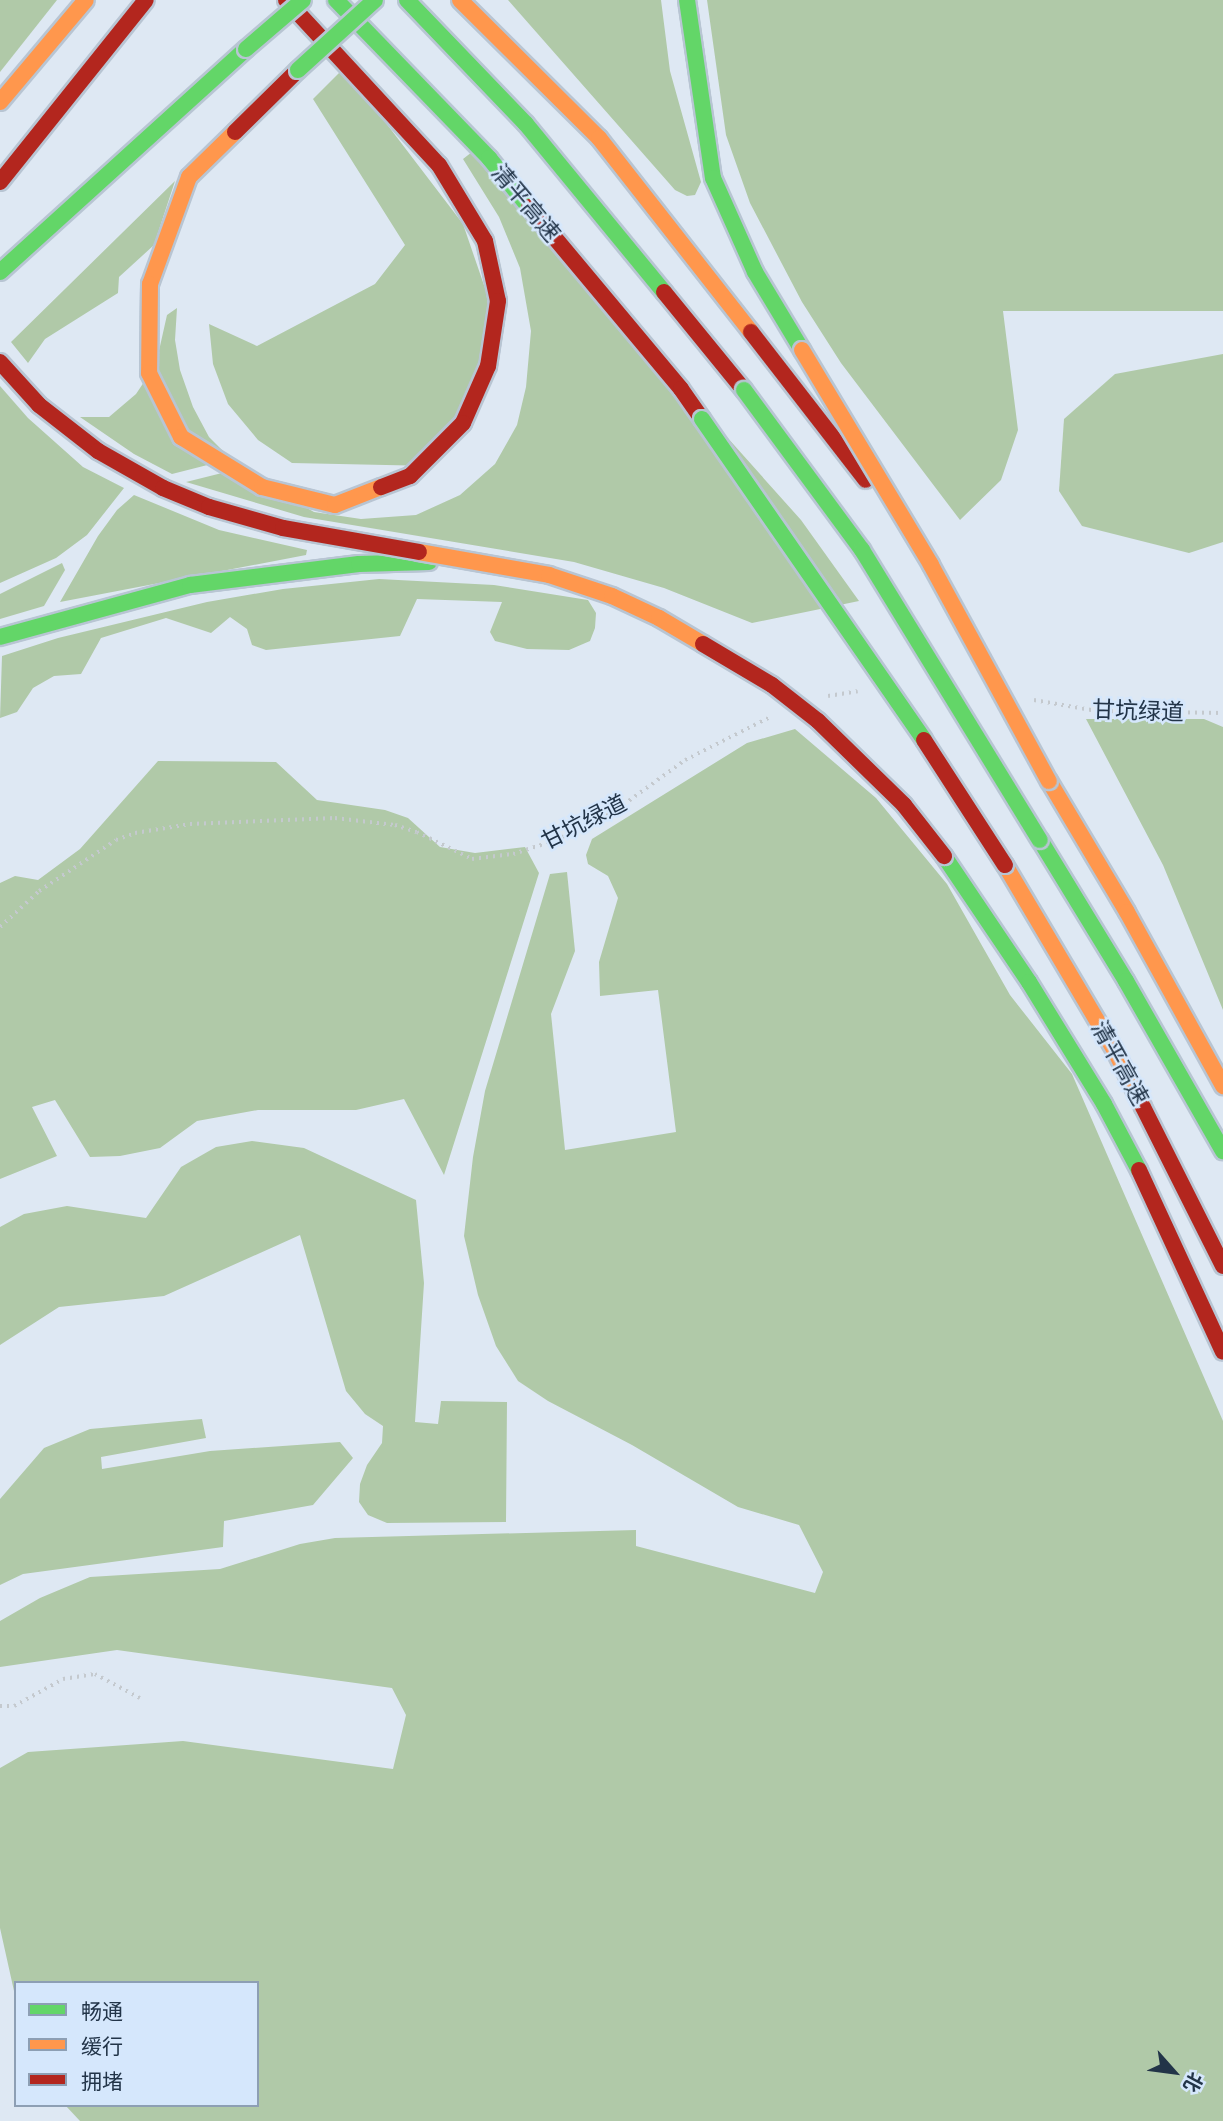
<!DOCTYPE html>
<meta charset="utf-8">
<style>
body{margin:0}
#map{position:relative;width:1223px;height:2121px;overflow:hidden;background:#dee8f3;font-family:Cabin,"Noto Sans SC",sans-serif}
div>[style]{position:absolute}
.forest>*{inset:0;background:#b0c9a8}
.path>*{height:3.5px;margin-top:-1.75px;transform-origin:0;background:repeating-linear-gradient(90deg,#c4c9ce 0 2px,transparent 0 7px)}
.roads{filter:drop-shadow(2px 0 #b8c5d3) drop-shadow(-2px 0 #b8c5d3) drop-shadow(0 2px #b8c5d3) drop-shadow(0 -2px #b8c5d3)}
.fast>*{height:16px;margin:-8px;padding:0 8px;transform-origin:8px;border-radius:8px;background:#63d668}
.slow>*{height:16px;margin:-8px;padding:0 8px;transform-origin:8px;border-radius:8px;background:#ff974d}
.jam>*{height:16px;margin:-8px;padding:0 8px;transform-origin:8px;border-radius:8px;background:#b3261e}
.bridges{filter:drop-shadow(2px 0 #b8c5d3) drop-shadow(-2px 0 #b8c5d3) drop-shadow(0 2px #b8c5d3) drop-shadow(0 -2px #b8c5d3)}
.fast-bridge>*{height:16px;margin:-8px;padding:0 8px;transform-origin:8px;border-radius:8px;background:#63d668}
.slow-bridge>*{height:16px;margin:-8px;padding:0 8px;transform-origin:8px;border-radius:8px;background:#ff974d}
.jam-bridge>*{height:16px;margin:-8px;padding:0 8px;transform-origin:8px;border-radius:8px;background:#b3261e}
span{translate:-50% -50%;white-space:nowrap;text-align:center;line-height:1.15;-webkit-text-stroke:5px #d5e7fc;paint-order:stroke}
.street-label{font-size:23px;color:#223448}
.legend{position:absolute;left:14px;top:1981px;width:245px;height:126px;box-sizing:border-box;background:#d5e7fc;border:2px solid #8d9fb4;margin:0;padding:9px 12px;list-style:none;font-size:21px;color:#223448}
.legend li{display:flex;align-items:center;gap:14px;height:35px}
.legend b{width:35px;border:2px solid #8d9fb4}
.north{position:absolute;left:1139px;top:2037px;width:70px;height:70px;-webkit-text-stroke:5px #d5e7fc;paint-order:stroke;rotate:118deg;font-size:19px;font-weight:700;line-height:28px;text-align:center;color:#223448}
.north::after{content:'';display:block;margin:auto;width:24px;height:32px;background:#223448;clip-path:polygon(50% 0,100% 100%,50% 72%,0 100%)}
</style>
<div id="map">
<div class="forest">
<i style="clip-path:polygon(0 0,57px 0,0 72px)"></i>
<i style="clip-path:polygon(508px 0,661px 0,670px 71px,701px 182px,695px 195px,687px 196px,675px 190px)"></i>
<i style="clip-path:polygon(707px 0,1223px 0,1223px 311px,1003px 311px,1018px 430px,1001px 480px,960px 520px,841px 363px,802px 302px,750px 203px,726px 135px)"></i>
<i style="clip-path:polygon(344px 68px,463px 224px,486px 291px,495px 357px,433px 466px,292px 463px,258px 440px,228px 404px,213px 364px,209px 324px,257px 346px,375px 284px,405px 245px,313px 99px)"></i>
<i style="clip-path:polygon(472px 152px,801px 520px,859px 601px,752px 623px,664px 588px,574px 562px,304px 517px,186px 482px,238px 469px,314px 512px,361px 519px,416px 515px,460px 495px,495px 464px,517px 425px,526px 387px,531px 331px,520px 268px,499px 217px,463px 159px)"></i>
<i style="clip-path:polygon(175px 181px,154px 245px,119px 277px,118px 293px,45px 339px,28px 363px,11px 342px)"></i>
<i style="clip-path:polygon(177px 308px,175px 340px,180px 370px,193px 407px,209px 437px,231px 459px,172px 474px,134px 454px,80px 417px,109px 417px,136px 394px,156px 364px,167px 315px)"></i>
<i style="clip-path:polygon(1223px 354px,1223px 542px,1189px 553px,1082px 526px,1059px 491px,1064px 419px,1115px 374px)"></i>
<i style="clip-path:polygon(0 386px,28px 418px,83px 467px,124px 488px,87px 535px,56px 558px,0 583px)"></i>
<i style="clip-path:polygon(134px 495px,219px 530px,307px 550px,306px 555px,60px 602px,98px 536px,117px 510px)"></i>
<i style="clip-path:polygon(62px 563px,65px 570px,44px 606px,0 619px,0 594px)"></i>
<i style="clip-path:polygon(379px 579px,494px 585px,588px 600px,596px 613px,595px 628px,590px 641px,569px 650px,527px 649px,495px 641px,490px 632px,502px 602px,417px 599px,400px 636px,266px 650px,252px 645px,247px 629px,230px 617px,211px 633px,166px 618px,101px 638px,81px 674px,54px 676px,33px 688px,17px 712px,0 718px,2px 656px,58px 638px,207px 602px,283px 589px)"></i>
<i style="clip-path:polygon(1086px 719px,1204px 719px,1223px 727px,1223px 1010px,1163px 865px)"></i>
<i style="clip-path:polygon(795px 729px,876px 798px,947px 884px,1010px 995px,1072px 1074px,1223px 1421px,1223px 2121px,80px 2121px,65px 2105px,257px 2105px,257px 1983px,16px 1983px,16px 2000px,0 1928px,0 1768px,28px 1752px,183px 1741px,393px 1769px,406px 1715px,392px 1688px,117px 1650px,0 1667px,0 1621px,40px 1598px,90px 1577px,220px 1569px,300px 1544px,335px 1538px,636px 1530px,636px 1546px,815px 1593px,823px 1572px,799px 1525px,738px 1507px,632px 1445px,548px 1401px,518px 1381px,496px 1346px,478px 1295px,464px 1236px,473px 1157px,485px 1091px,550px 874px,567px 872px,575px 951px,551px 1014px,565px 1150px,676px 1132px,658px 990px,600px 996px,599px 962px,618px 898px,608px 876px,588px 864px,586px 855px,592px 839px,747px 743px)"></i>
<i style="clip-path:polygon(158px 761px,276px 762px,317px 800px,385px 810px,408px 818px,440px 847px,475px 853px,525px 847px,539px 873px,444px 1175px,404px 1099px,356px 1110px,258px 1110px,197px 1121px,160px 1148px,120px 1156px,90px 1157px,55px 1100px,32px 1107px,57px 1156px,0 1179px,0 883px,15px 876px,38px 880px,80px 849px)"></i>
<i style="clip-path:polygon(252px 1141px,304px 1148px,416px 1200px,424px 1283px,415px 1422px,438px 1424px,441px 1401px,507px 1402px,506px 1522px,387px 1523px,368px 1515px,359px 1502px,360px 1484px,367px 1465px,382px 1443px,383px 1426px,365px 1414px,346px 1391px,300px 1235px,164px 1296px,59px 1307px,0 1345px,0 1227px,24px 1214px,67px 1206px,146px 1218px,181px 1167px,216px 1147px)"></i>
<i style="clip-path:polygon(202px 1419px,206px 1438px,101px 1457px,102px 1469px,210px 1451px,340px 1442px,353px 1458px,313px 1505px,224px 1521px,223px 1547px,23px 1574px,0 1585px,0 1499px,44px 1448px,90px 1429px)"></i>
</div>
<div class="path">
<i style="left:828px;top:696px;width:30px;rotate:-9deg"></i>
<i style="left:1034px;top:700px;width:64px;rotate:9.9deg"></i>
<i style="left:1097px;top:711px;width:126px;rotate:0.9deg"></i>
<i style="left:0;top:927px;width:53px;rotate:-42.7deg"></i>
<i style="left:39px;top:891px;width:92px;rotate:-33.5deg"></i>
<i style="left:116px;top:840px;width:20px;rotate:-20deg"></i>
<i style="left:135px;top:833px;width:56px;rotate:-9.3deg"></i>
<i style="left:190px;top:824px;width:145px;rotate:-2.4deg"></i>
<i style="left:335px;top:818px;width:60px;rotate:6.7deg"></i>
<i style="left:395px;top:825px;width:23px;rotate:18deg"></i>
<i style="left:417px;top:832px;width:61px;rotate:26.1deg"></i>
<i style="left:472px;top:859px;width:41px;rotate:-7deg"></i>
<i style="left:513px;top:854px;width:45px;rotate:-18deg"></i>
<i style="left:556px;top:840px;width:62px;rotate:-25.7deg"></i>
<i style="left:612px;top:813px;width:90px;rotate:-36deg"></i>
<i style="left:685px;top:760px;width:97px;rotate:-26.8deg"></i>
<i style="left:0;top:1706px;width:14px"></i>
<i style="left:14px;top:1706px;width:56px;rotate:-28.9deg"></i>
<i style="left:63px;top:1679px;width:32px;rotate:-9deg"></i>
<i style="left:95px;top:1674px;width:51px;rotate:28.1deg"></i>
</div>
<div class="roads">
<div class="fast">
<i style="left:336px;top:0;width:220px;rotate:45.9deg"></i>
<i style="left:489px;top:158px;width:63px;rotate:50.8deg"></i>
<i style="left:407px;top:0;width:172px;rotate:46.2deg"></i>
<i style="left:526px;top:124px;width:217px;rotate:50.6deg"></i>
<i style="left:687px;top:0;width:180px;rotate:81.7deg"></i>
<i style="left:713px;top:178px;width:103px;rotate:65.9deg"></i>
<i style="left:755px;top:272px;width:91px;rotate:58.9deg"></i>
<i style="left:0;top:272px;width:332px;rotate:-42.2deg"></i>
<i style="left:0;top:637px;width:197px;rotate:-15.3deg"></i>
<i style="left:190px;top:585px;width:170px;rotate:-7.1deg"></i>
<i style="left:359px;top:564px;width:70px;rotate:-1.6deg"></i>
<i style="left:1040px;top:840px;width:165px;rotate:58.6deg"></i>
<i style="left:1126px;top:981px;width:196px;rotate:60.3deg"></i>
<i style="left:944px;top:856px;width:152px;rotate:56deg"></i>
<i style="left:1029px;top:982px;width:143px;rotate:58.4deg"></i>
<i style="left:1104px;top:1104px;width:75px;rotate:62.1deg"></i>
</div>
<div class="slow">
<i style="left:460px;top:0;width:196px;rotate:44.8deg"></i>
<i style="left:599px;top:138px;width:246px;rotate:51.9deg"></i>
<i style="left:0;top:102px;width:133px;rotate:-49.9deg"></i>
<i style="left:235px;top:132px;width:64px;rotate:135.6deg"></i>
<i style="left:189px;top:177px;width:114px;rotate:110deg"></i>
<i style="left:150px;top:284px;width:89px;rotate:90.6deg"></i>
<i style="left:149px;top:373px;width:72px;rotate:63.4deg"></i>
<i style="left:181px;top:437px;width:95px;rotate:31.7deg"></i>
<i style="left:262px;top:487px;width:75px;rotate:13.9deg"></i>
<i style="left:335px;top:505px;width:49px;rotate:-21.4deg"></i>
<i style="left:1049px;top:781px;width:152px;rotate:59.2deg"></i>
<i style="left:1127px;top:912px;width:199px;rotate:61.1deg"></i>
<i style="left:1005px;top:865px;width:216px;rotate:59.4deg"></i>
<i style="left:1115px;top:1051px;width:63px;rotate:63.4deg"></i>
</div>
<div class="jam">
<i style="left:286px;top:0;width:225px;rotate:47.2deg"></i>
<i style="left:439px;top:165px;width:89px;rotate:58.8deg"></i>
<i style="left:485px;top:241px;width:61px;rotate:77.8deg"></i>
<i style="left:498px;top:301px;width:66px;rotate:98.7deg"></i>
<i style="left:488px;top:366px;width:62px;rotate:113.7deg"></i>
<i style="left:463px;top:423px;width:75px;rotate:135deg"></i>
<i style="left:410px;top:476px;width:31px;rotate:159deg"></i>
<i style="left:235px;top:132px;width:88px;rotate:-44.5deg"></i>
<i style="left:0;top:182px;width:233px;rotate:-51.3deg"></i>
<i style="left:529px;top:207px;width:237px;rotate:50.1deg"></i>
<i style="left:681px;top:389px;width:37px;rotate:55deg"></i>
<i style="left:664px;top:292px;width:127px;rotate:50.8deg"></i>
<i style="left:751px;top:332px;width:187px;rotate:52.2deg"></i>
<i style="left:1143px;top:1107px;width:178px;rotate:63.3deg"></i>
<i style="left:1139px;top:1170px;width:200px;rotate:65.2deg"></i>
</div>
</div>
<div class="bridges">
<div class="fast-bridge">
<i style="left:246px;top:49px;width:75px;rotate:-40.7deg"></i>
<i style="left:298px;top:70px;width:104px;rotate:-42.3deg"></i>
<i style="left:744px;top:390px;width:199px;rotate:53.6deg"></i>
<i style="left:862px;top:550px;width:340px;rotate:58.5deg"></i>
<i style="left:702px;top:419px;width:390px;rotate:55.3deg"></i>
</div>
<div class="slow-bridge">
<i style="left:802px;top:350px;width:251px;rotate:59deg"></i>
<i style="left:931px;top:565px;width:246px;rotate:61.4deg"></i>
<i style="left:419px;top:552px;width:132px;rotate:10deg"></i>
<i style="left:549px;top:575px;width:66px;rotate:18.4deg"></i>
<i style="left:612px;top:596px;width:52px;rotate:25.1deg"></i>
<i style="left:659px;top:618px;width:51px;rotate:30.6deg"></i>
</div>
<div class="jam-bridge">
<i style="left:0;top:362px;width:58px;rotate:47.8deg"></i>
<i style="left:39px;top:405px;width:75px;rotate:37.9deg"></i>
<i style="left:98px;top:451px;width:75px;rotate:29.6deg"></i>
<i style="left:163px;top:488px;width:50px;rotate:22.4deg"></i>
<i style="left:209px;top:507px;width:77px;rotate:15.8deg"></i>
<i style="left:283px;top:528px;width:138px;rotate:10deg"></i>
<i style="left:703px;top:644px;width:80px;rotate:30.7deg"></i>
<i style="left:772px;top:685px;width:58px;rotate:38deg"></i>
<i style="left:818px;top:721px;width:120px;rotate:44.3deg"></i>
<i style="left:904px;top:805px;width:65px;rotate:51.9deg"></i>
<i style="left:924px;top:740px;width:149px;rotate:57.1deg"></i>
</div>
</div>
<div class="street-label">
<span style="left:526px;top:203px;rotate:50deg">清平高速</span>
<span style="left:1138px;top:711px;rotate:2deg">甘坑绿道</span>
<span style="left:584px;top:822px;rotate:-27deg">甘坑绿道</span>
<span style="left:1120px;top:1063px;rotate:61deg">清平高速</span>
</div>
<ul class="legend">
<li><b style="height:9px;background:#63d668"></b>畅通</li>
<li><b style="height:9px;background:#ff974d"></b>缓行</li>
<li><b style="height:9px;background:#b3261e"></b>拥堵</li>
</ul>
<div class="north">北</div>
</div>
